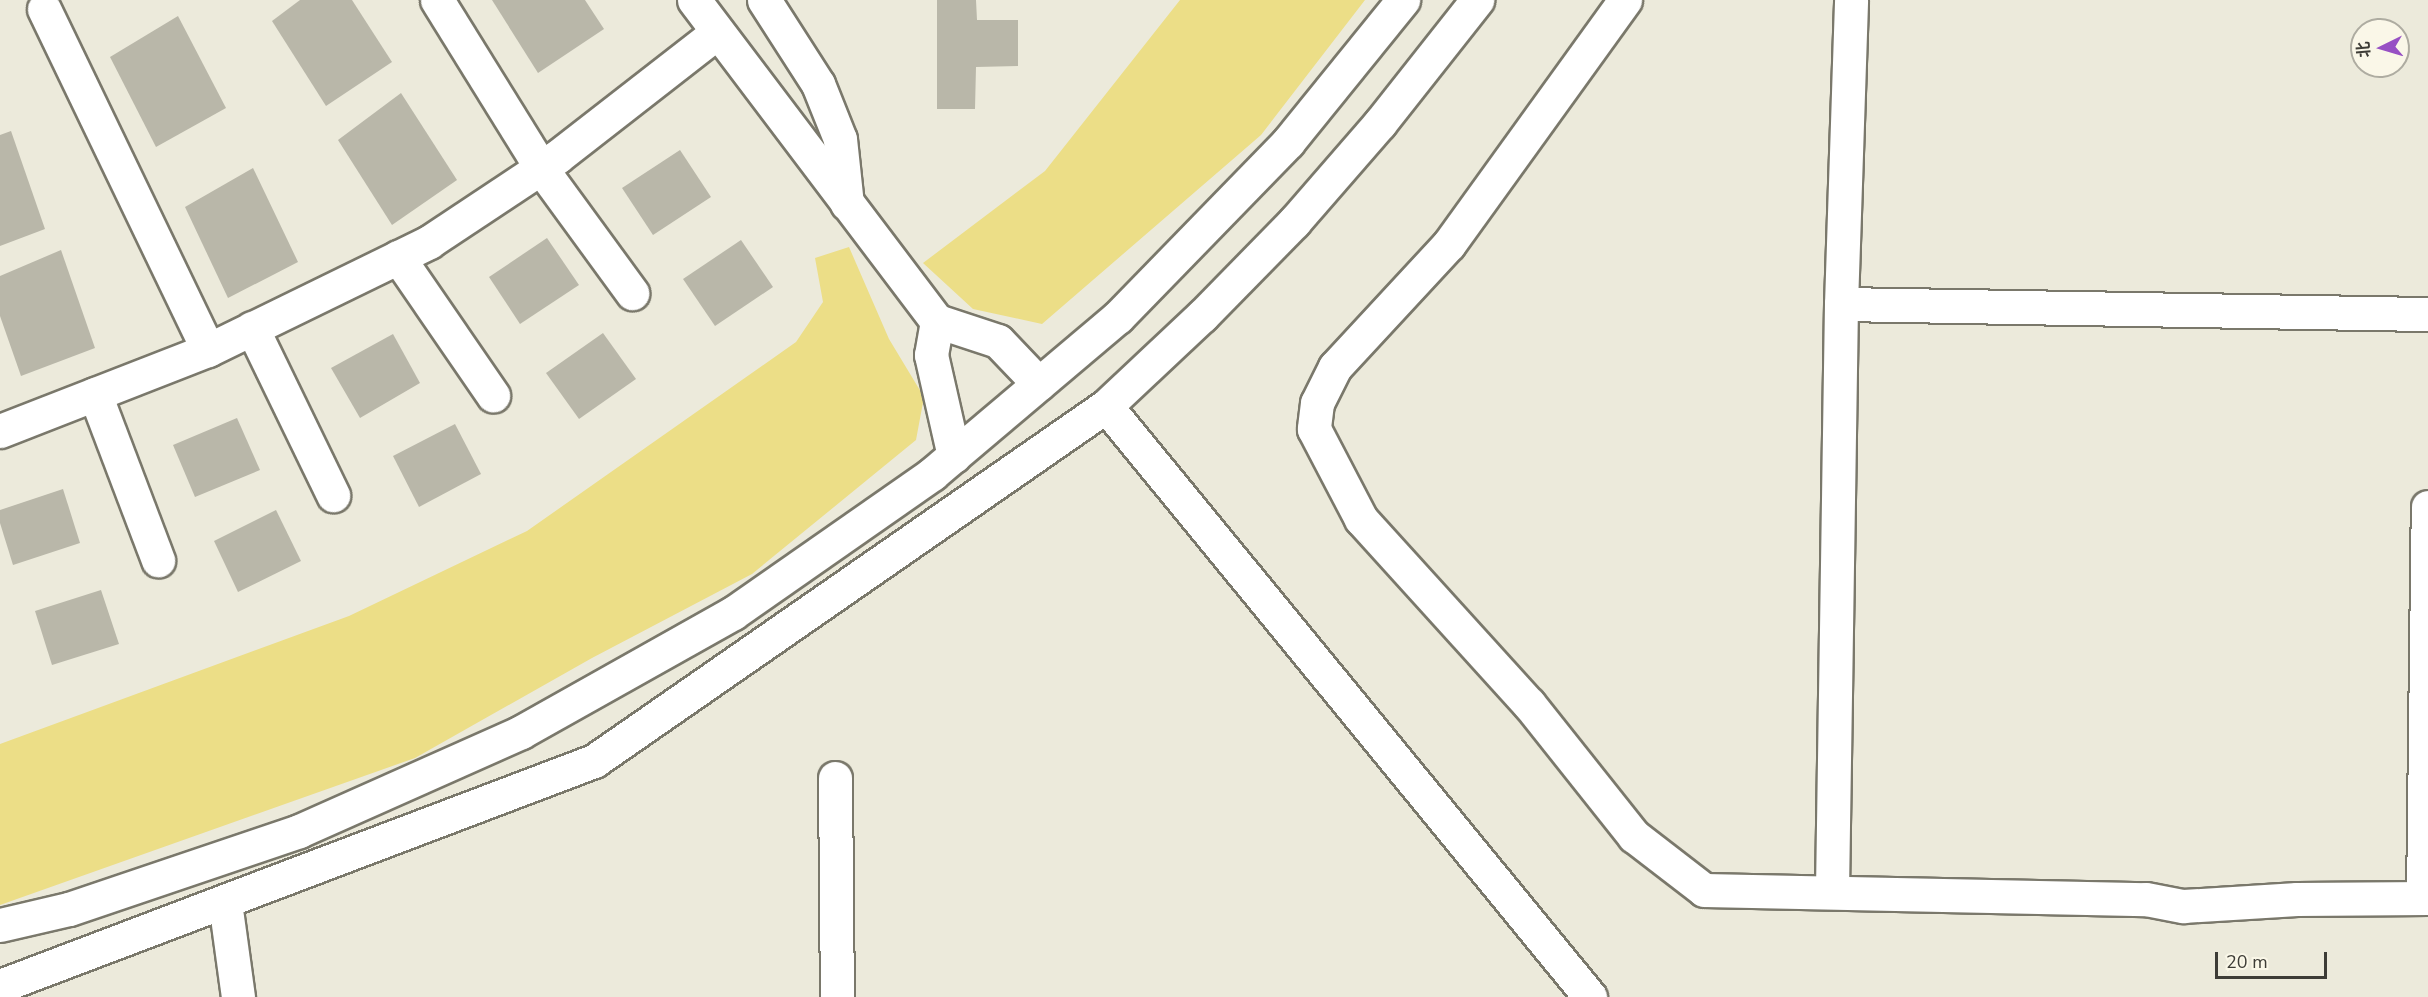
<!DOCTYPE html>
<meta charset="utf-8">
<style>
body{margin:0}
#map{position:relative;width:2428px;height:997px;overflow:hidden;background:#eceadb;font-family:"Nunito Sans","Noto Sans SC",sans-serif}
div>[style]{position:absolute}
.green>*{inset:0;background:#ecde87}
.building>*{inset:0;background:#b9b7a9}
.roads{filter:drop-shadow(2px 0 #7a786b) drop-shadow(-2px 0 #7a786b) drop-shadow(0 2px #7a786b) drop-shadow(0 -2px #7a786b)}
.minor>*{height:33px;margin:-16.5px;padding:0 16.5px;transform-origin:16.5px;border-radius:16.5px;background:#fff}
span{translate:-50% -50%;white-space:nowrap;text-align:center;line-height:1.15;-webkit-text-stroke:4.5px #faf7e8;paint-order:stroke}
.north{position:absolute;left:2350px;top:18px;width:60px;height:60px;box-sizing:border-box;background:#faf7e8;border:2px solid #aeaca1;border-radius:50%;rotate:265deg;font-size:16px;font-weight:700;line-height:24px;text-align:center;color:#3d3c36}
.north::after{content:'';display:block;margin:auto;width:21px;height:27px;background:#9750c4;clip-path:polygon(50% 0,100% 100%,50% 72%,0 100%)}
.scale{position:absolute;left:2215px;top:952px;width:112px;height:27px;box-sizing:border-box;border:3px solid #3d3c36;border-top:0;padding-left:8px;font-size:18px;line-height:21px;white-space:nowrap;color:#3d3c36;-webkit-text-stroke:4px #faf7e8;paint-order:stroke}
</style>
<div id="map">
<div class="green">
<i style="clip-path:polygon(1180px 0,1365px 0,1261px 135px,1042px 324px,973px 309px,923px 263px,1045px 171px)"></i>
<i style="clip-path:polygon(849px 247px,889px 339px,924px 397px,916px 440px,752px 574px,592px 658px,415px 758px,0 905px,0 744px,349px 616px,527px 531px,796px 342px,823px 302px,815px 258px)"></i>
</div>
<div class="building">
<i style="clip-path:polygon(300px 0,352px 0,392px 62px,326px 106px,272px 21px)"></i>
<i style="clip-path:polygon(492px 0,585px 0,604px 29px,538px 73px)"></i>
<i style="clip-path:polygon(937px 0,976px 0,977px 20px,1018px 20px,1018px 66px,976px 67px,975px 109px,937px 109px)"></i>
<i style="clip-path:polygon(178px 16px,226px 108px,156px 147px,110px 57px)"></i>
<i style="clip-path:polygon(401px 93px,457px 180px,392px 225px,338px 140px)"></i>
<i style="clip-path:polygon(11px 131px,45px 229px,0 246px,0 135px)"></i>
<i style="clip-path:polygon(680px 150px,711px 197px,653px 235px,622px 188px)"></i>
<i style="clip-path:polygon(253px 168px,298px 262px,228px 298px,185px 207px)"></i>
<i style="clip-path:polygon(547px 238px,579px 285px,520px 324px,489px 277px)"></i>
<i style="clip-path:polygon(741px 240px,773px 287px,715px 326px,683px 279px)"></i>
<i style="clip-path:polygon(61px 250px,95px 348px,21px 376px,0 316px,0 276px)"></i>
<i style="clip-path:polygon(603px 333px,636px 379px,579px 419px,546px 373px)"></i>
<i style="clip-path:polygon(393px 334px,420px 383px,360px 418px,331px 368px)"></i>
<i style="clip-path:polygon(237px 418px,260px 470px,195px 497px,173px 445px)"></i>
<i style="clip-path:polygon(455px 424px,481px 474px,419px 507px,393px 456px)"></i>
<i style="clip-path:polygon(63px 489px,80px 543px,13px 565px,0 523px,0 510px)"></i>
<i style="clip-path:polygon(276px 510px,301px 561px,238px 592px,214px 541px)"></i>
<i style="clip-path:polygon(101px 590px,119px 644px,52px 665px,35px 611px)"></i>
</div>
<div class="roads">
<div class="minor">
<i style="left:437px;top:0;width:198px;rotate:58.2deg"></i>
<i style="left:541px;top:168px;width:155px;rotate:53.9deg"></i>
<i style="left:694px;top:0;width:403px;rotate:52.9deg"></i>
<i style="left:764px;top:0;width:100px;rotate:57.3deg"></i>
<i style="left:818px;top:84px;width:59px;rotate:68.2deg"></i>
<i style="left:840px;top:139px;width:65px;rotate:83.9deg"></i>
<i style="left:1625px;top:0;width:301px;rotate:125.8deg"></i>
<i style="left:1449px;top:244px;width:168px;rotate:132.8deg"></i>
<i style="left:1335px;top:367px;width:40px;rotate:116.6deg"></i>
<i style="left:1317px;top:403px;width:26px;rotate:97deg"></i>
<i style="left:1314px;top:429px;width:102px;rotate:62.4deg"></i>
<i style="left:1361px;top:519px;width:250px;rotate:47.8deg"></i>
<i style="left:1529px;top:704px;width:169px;rotate:51.5deg"></i>
<i style="left:1634px;top:836px;width:88px;rotate:37.6deg"></i>
<i style="left:1704px;top:890px;width:442px;rotate:1.2deg"></i>
<i style="left:2146px;top:899px;width:38px;rotate:11deg"></i>
<i style="left:2183px;top:906px;width:114px;rotate:-3.5deg"></i>
<i style="left:2297px;top:899px;width:131px;rotate:-0.4deg"></i>
<i style="left:44px;top:9px;width:378px;rotate:64.3deg"></i>
<i style="left:398px;top:257px;width:168px;rotate:55.5deg"></i>
<i style="left:1841px;top:304px;width:587px;rotate:0.98deg"></i>
<i style="left:252px;top:328px;width:186px;rotate:64.1deg"></i>
<i style="left:95px;top:394px;width:178px;rotate:69.2deg"></i>
<i style="left:1106px;top:406px;width:764px;rotate:50.68deg"></i>
<i style="left:0;top:431px;width:223px;rotate:-21.3deg"></i>
<i style="left:208px;top:350px;width:246px;rotate:-26deg"></i>
<i style="left:429px;top:242px;width:154px;rotate:-33.6deg"></i>
<i style="left:557px;top:157px;width:202px;rotate:-37.9deg"></i>
<i style="left:954px;top:456px;width:104px;rotate:-102.8deg"></i>
<i style="left:931px;top:355px;width:35px;rotate:-80deg"></i>
<i style="left:937px;top:321px;width:64px;rotate:18.2deg"></i>
<i style="left:998px;top:341px;width:59px;rotate:46.4deg"></i>
<i style="left:835px;top:778px;width:219px;rotate:89.5deg"></i>
<i style="left:1832px;top:890px;width:586px;rotate:-89.12deg"></i>
<i style="left:1841px;top:304px;width:304px;rotate:-88.1deg"></i>
<i style="left:2423px;top:898px;width:391px;rotate:-89.3deg"></i>
<i style="left:225px;top:902px;width:96px;rotate:82.2deg"></i>
<i style="left:0;top:925px;width:71px;rotate:-13.1deg"></i>
<i style="left:69px;top:909px;width:243px;rotate:-18.7deg"></i>
<i style="left:299px;top:831px;width:243px;rotate:-24deg"></i>
<i style="left:521px;top:732px;width:243px;rotate:-29.3deg"></i>
<i style="left:733px;top:613px;width:243px;rotate:-34.9deg"></i>
<i style="left:932px;top:474px;width:243px;rotate:-40.2deg"></i>
<i style="left:1118px;top:317px;width:244px;rotate:-45.8deg"></i>
<i style="left:1288px;top:142px;width:183px;rotate:-51deg"></i>
<i style="left:0;top:986px;width:635px;rotate:-20.75deg"></i>
<i style="left:594px;top:761px;width:623px;rotate:-34.74deg"></i>
<i style="left:1106px;top:406px;width:132px;rotate:-43.2deg"></i>
<i style="left:1202px;top:316px;width:132px;rotate:-45.6deg"></i>
<i style="left:1294px;top:222px;width:131px;rotate:-49deg"></i>
<i style="left:1380px;top:123px;width:157px;rotate:-51.7deg"></i>
</div>
</div>
<div class="north">北</div>
<div class="scale">20 m</div>
</div>
